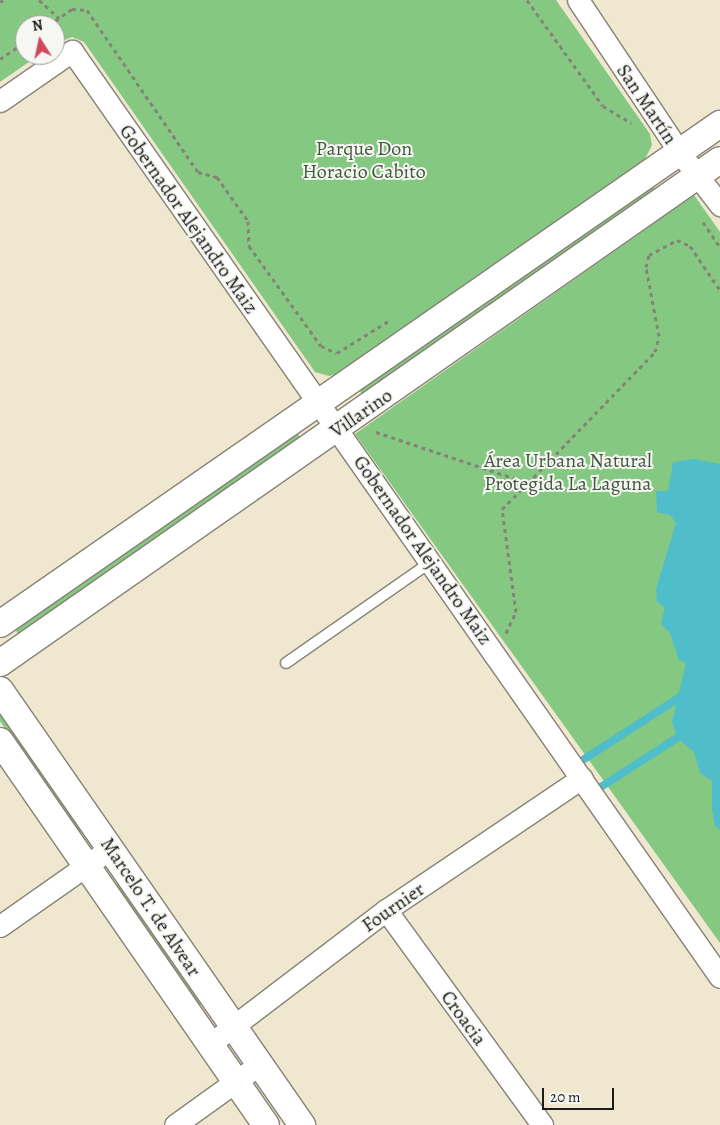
<!DOCTYPE html>
<meta charset="utf-8">
<style>
body{margin:0}
#map{position:relative;width:720px;height:1125px;overflow:hidden;background:#efe7cf;font-family:Alegreya,serif}
div>[style]{position:absolute}
.green>*{inset:0;background:#84c882}
.water>*{inset:0;background:#50bdca}
.stream>*{height:8px;margin:-4px;padding:0 4px;transform-origin:4px;border-radius:4px;background:#50bdca}
.path>*{height:3px;margin-top:-1.5px;transform-origin:0;background:repeating-linear-gradient(90deg,#868276 0 4px,transparent 0 8px)}
.roads{filter:drop-shadow(1px 0 #868276) drop-shadow(-1px 0 #868276) drop-shadow(0 1px #868276) drop-shadow(0 -1px #868276)}
.service>*{height:10px;margin:-5px;padding:0 5px;transform-origin:5px;border-radius:5px;background:#fff}
.minor>*{height:21px;margin:-10.5px;padding:0 10.5px;transform-origin:10.5px;border-radius:10.5px;background:#fff}
.tertiary>*{height:26px;margin:-13px;padding:0 13px;transform-origin:13px;border-radius:13px;background:#fff}
span{translate:-50% -50%;white-space:nowrap;text-align:center;line-height:1.15;-webkit-text-stroke:4px #f6f6f2;paint-order:stroke}
.street-label{font-size:20px;color:#1c1c1c}
.park-label{font-size:20px;color:#405840}
.north{position:absolute;left:15px;top:15px;width:50px;height:50px;box-sizing:border-box;background:#f6f6f2;border:1px solid #9f9f9c;border-radius:50%;rotate:350deg;font-size:14px;font-weight:700;line-height:20px;text-align:center;color:#1c1c1c}
.north::after{content:'';display:block;margin:auto;width:18px;height:22px;background:#d1495b;clip-path:polygon(50% 0,100% 100%,50% 72%,0 100%)}
.scale{position:absolute;left:542px;top:1088px;width:72px;height:22px;box-sizing:border-box;border:2px solid #1c1c1c;border-top:0;padding-left:6px;font-size:15px;line-height:18px;white-space:nowrap;color:#1c1c1c;-webkit-text-stroke:4px #f6f6f2;paint-order:stroke}
</style>
<div id="map">
<div class="green">
<i style="clip-path:polygon(0 0,556px 0,650px 134px,652px 145px,645px 159px,343px 372px,329px 376px,315px 372px,84px 42px,72px 37px,55px 44px,55px 25px,25px 25px,25px 55px,39px 55px,0 82px)"></i>
<i style="clip-path:polygon(652px 184px,657px 192px,363px 396px,358px 388px)"></i>
<i style="clip-path:polygon(694px 195px,720px 232px,720px 943px,355px 434px)"></i>
<i style="clip-path:polygon(297px 433px,303px 441px,20px 637px,15px 629px)"></i>
<i style="clip-path:polygon(0 711px,83px 830px,78px 834px,0 721px)"></i>
<i style="clip-path:polygon(120px 883px,204px 1003px,198px 1006px,115px 886px)"></i>
</div>
<div class="water">
<i style="clip-path:polygon(695px 459px,720px 464px,720px 830px,715px 826px,712px 810px,712px 781px,700px 773px,694px 752px,677px 738px,672px 722px,686px 663px,679px 660px,670px 633px,661px 624px,665px 607px,657px 602px,656px 589px,676px 523px,670px 515px,657px 512px,656px 491px,668px 491px,673px 462px)"></i>
</div>
<div class="stream">
<i style="left:575px;top:765px;width:125px;rotate:-32.9deg"></i>
<i style="left:593px;top:792px;width:100px;rotate:-32.7deg"></i>
</div>
<div class="path">
<i style="left:39px;top:0;width:27px;rotate:42deg"></i>
<i style="left:527px;top:0;width:130px;rotate:54.4deg"></i>
<i style="left:603px;top:106px;width:33px;rotate:31deg"></i>
<i style="left:0;top:2px;width:4px;rotate:-27deg"></i>
<i style="left:49px;top:25px;width:28px;rotate:-35deg"></i>
<i style="left:72px;top:9px;width:15px;rotate:4deg"></i>
<i style="left:87px;top:10px;width:196px;rotate:55.6deg"></i>
<i style="left:198px;top:172px;width:20px;rotate:15deg"></i>
<i style="left:217px;top:177px;width:54px;rotate:54.8deg"></i>
<i style="left:248px;top:221px;width:25px;rotate:88deg"></i>
<i style="left:249px;top:246px;width:123px;rotate:54.2deg"></i>
<i style="left:321px;top:346px;width:17px;rotate:24deg"></i>
<i style="left:337px;top:353px;width:62px;rotate:-31.9deg"></i>
<i style="left:0;top:59px;width:30px;rotate:-34deg"></i>
<i style="left:703px;top:222px;width:30px;rotate:56deg"></i>
<i style="left:376px;top:432px;width:160px;rotate:18.5deg"></i>
<i style="left:528px;top:483px;width:182px;rotate:-45.9deg"></i>
<i style="left:655px;top:352px;width:16px;rotate:-76deg"></i>
<i style="left:659px;top:336px;width:70px;rotate:-100.7deg"></i>
<i style="left:646px;top:267px;width:12px;rotate:-76deg"></i>
<i style="left:649px;top:255px;width:32px;rotate:-28deg"></i>
<i style="left:677px;top:240px;width:14px;rotate:25deg"></i>
<i style="left:690px;top:246px;width:53px;rotate:55.7deg"></i>
<i style="left:506px;top:633px;width:23px;rotate:-65deg"></i>
<i style="left:516px;top:612px;width:104px;rotate:-97.7deg"></i>
<i style="left:502px;top:509px;width:37px;rotate:-45deg"></i>
</div>
<div class="roads">
<div class="service">
<i style="left:286px;top:663px;width:177px;rotate:-34.9deg"></i>
</div>
<div class="minor">
<i style="left:578px;top:0;width:184px;rotate:56.3deg"></i>
<i style="left:680px;top:153px;width:66px;rotate:52.4deg"></i>
<i style="left:0;top:101px;width:88px;rotate:-34.8deg"></i>
<i style="left:72px;top:51px;width:1130px;rotate:55.02deg"></i>
<i style="left:386px;top:910px;width:266px;rotate:54deg"></i>
<i style="left:0;top:926px;width:136px;rotate:-35.1deg"></i>
<i style="left:210px;top:1044px;width:221px;rotate:-37.3deg"></i>
<i style="left:386px;top:910px;width:236px;rotate:-34deg"></i>
<i style="left:175px;top:1125px;width:105px;rotate:-35.7deg"></i>
</div>
<div class="tertiary">
<i style="left:0;top:624px;width:877px;rotate:-34.78deg"></i>
<i style="left:0;top:663px;width:878px;rotate:-34.94deg"></i>
<i style="left:0;top:690px;width:530px;rotate:55.23deg"></i>
<i style="left:0;top:741px;width:467px;rotate:55.3deg"></i>
</div>
</div>
<div class="street-label">
<span style="left:647px;top:104px;rotate:56deg">San Martín</span>
<span style="left:189px;top:219px;rotate:55deg">Gobernador Alejandro Maiz</span>
<span style="left:361px;top:413px;rotate:-35deg">Villarino</span>
<span style="left:423px;top:550px;rotate:55deg">Gobernador Alejandro Maiz</span>
<span style="left:151px;top:907px;rotate:56deg">Marcelo T. de Alvear</span>
<span style="left:393px;top:907px;rotate:-35deg">Fournier</span>
<span style="left:464px;top:1018px;rotate:54deg">Croacia</span>
</div>
<div class="park-label">
<span style="left:364px;top:160px">Parque Don<br>Horacio Cabito</span>
<span style="left:568px;top:472px">Área Urbana Natural<br>Protegida La Laguna</span>
</div>
<div class="north">N</div>
<div class="scale">20 m</div>
</div>
